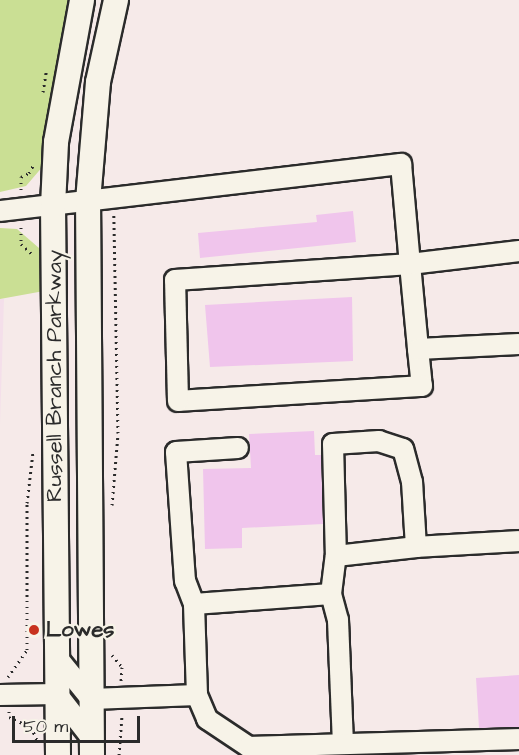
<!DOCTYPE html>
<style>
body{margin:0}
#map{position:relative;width:519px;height:755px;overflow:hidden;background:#f6eae9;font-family:"Architects Daughter",sans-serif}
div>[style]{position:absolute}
.built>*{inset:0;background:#f4dfea}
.green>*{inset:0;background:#cadf94}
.building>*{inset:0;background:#f0c5ec}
.path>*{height:3px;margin-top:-1.5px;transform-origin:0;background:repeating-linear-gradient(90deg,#2b2b2b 0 1.5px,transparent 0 6px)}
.roads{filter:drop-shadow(2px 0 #2b2b2b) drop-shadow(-2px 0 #2b2b2b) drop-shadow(0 2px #2b2b2b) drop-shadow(0 -2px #2b2b2b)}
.minor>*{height:20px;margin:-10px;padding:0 10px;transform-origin:10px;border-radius:10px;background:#f7f3e8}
.major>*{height:24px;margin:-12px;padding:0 12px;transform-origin:12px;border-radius:12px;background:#f7f3e8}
.dots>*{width:16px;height:16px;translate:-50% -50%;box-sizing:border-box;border:3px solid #f7f3e8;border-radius:50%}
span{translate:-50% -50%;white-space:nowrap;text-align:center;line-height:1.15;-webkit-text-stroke:4.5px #f7f3e8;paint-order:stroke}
.street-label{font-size:22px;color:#2b2b2b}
.poi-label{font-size:22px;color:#2b2b2b;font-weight:700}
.left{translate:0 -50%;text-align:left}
.scale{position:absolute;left:12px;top:716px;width:128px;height:27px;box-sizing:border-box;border:3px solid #2b2b2b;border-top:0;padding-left:8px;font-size:18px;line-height:21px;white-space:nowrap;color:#2b2b2b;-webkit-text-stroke:4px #f7f3e8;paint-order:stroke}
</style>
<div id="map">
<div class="built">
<i style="clip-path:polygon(0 299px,4px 299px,0 424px)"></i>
</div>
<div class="green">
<i style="clip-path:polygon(0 0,71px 0,55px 77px,44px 165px,26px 186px,0 192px)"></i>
<i style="clip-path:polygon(0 228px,17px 229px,39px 248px,44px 257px,44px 291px,0 299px)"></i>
</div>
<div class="building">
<i style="clip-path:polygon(353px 211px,356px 242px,200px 258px,198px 233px,317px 222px,316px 215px)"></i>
<i style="clip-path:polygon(352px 297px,353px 361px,210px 367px,205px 305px)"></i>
<i style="clip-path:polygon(314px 431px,315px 455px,321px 455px,323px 524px,242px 528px,242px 548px,205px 549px,203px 469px,251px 468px,249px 434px)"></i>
<i style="clip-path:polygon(519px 675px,519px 727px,479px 728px,476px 678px)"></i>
</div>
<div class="path">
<i style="left:43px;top:92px;width:20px;rotate:-81deg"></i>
<i style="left:21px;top:190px;width:13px;rotate:-90deg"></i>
<i style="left:21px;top:177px;width:9px;rotate:-27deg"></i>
<i style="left:29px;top:173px;width:10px;rotate:-61deg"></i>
<i style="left:21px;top:227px;width:17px;rotate:90deg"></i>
<i style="left:21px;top:244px;width:15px;rotate:42deg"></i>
<i style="left:112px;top:505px;width:72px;rotate:-85.2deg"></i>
<i style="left:118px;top:433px;width:218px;rotate:-91.1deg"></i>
<i style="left:112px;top:655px;width:16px;rotate:50deg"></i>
<i style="left:122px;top:667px;width:14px;rotate:94deg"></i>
<i style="left:8px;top:677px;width:33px;rotate:-55deg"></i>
<i style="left:27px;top:650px;width:147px;rotate:-90deg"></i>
<i style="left:27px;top:503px;width:51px;rotate:-83.3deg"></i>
<i style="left:9px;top:711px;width:6px;rotate:90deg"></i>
<i style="left:9px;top:717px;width:24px;rotate:24deg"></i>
<i style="left:31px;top:727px;width:14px;rotate:65deg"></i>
<i style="left:119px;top:755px;width:40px;rotate:-85.7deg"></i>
</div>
<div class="roads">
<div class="minor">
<i style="left:0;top:211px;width:404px;rotate:-6.7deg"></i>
<i style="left:401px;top:164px;width:100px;rotate:84.9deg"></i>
<i style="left:410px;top:264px;width:85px;rotate:84.6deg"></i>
<i style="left:418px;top:349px;width:31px;rotate:84deg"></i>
<i style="left:421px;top:380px;width:6px;rotate:81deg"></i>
<i style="left:422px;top:386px;width:244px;rotate:176.5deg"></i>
<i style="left:178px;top:401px;width:121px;rotate:-91.4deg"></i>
<i style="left:175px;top:280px;width:236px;rotate:-3.9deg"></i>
<i style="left:410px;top:264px;width:110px;rotate:-6.8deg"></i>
<i style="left:418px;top:349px;width:101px;rotate:-2.8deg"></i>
<i style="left:416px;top:547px;width:103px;rotate:-3.3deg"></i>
<i style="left:331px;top:594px;width:38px;rotate:-83deg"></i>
<i style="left:336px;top:556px;width:81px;rotate:-6.4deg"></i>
<i style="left:416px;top:547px;width:65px;rotate:-93.5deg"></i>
<i style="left:412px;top:482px;width:34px;rotate:-105deg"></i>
<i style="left:403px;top:449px;width:25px;rotate:-162deg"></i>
<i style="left:379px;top:441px;width:46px;rotate:176.3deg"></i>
<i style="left:333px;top:444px;width:112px;rotate:88.5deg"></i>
<i style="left:194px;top:604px;width:137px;rotate:-4.2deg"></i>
<i style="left:331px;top:594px;width:27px;rotate:75deg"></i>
<i style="left:338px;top:620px;width:123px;rotate:87.7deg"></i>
<i style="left:56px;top:656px;width:55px;rotate:50.9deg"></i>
<i style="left:91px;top:699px;width:106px;rotate:-2.2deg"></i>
<i style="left:197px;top:695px;width:26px;rotate:67deg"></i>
<i style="left:207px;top:719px;width:50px;rotate:33.7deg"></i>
<i style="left:249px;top:747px;width:270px;rotate:-1.7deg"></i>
<i style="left:0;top:695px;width:57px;rotate:-1deg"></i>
<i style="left:57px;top:694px;width:57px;rotate:52.1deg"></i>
<i style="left:197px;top:695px;width:91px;rotate:-91.9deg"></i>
<i style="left:194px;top:604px;width:25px;rotate:-111deg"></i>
<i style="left:185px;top:581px;width:129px;rotate:-94deg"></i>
<i style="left:176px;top:452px;width:62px;rotate:-3.7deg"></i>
</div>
<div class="major">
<i style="left:58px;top:755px;width:549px;rotate:-90.52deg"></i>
<i style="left:53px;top:206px;width:64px;rotate:-87.3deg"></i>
<i style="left:56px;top:142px;width:144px;rotate:-79.6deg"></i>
<i style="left:92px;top:755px;width:554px;rotate:-90.41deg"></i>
<i style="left:88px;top:201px;width:119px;rotate:-85.2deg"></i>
<i style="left:98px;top:82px;width:84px;rotate:-77.6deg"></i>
</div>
</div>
<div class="dots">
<i style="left:34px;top:630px;background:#c8321e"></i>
</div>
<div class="street-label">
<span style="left:55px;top:376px;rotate:-90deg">Russell Branch Parkway</span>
</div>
<div class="poi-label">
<span class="left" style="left:46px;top:630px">Lowes</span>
</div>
<div class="scale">50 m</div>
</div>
